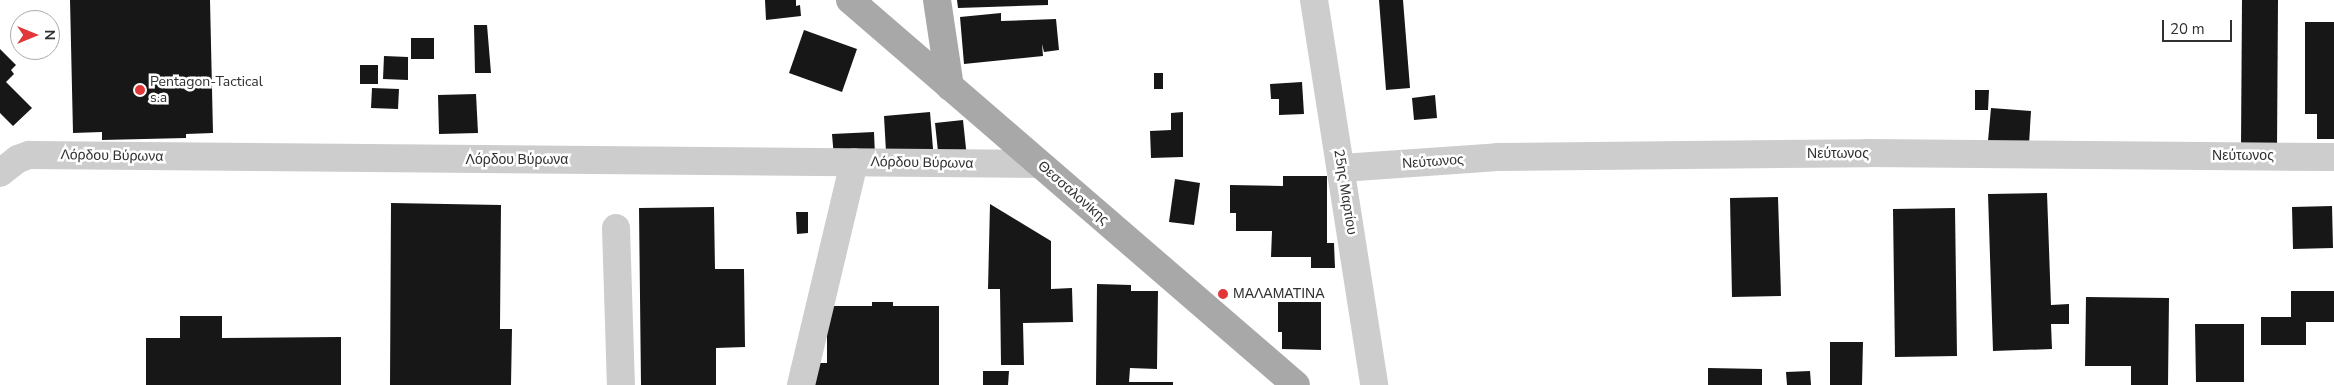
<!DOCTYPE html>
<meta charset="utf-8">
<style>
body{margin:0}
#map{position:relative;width:2334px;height:385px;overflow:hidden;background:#fff;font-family:"Nunito Sans",sans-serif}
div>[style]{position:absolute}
.building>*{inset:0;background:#171717}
.minor>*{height:28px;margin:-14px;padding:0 14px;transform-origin:14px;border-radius:14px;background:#cdcdcd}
.major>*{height:28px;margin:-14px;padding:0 14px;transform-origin:14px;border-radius:14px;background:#a8a8a8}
.dots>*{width:14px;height:14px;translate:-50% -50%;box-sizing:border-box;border:2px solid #fff;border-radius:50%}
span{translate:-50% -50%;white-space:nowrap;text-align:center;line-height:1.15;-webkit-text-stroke:5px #fff;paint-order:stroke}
.poi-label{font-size:14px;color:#303030}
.left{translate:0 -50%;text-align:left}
.street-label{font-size:14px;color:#303030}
.north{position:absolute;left:10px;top:10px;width:50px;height:50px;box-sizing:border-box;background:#fff;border:1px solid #acacac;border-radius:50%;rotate:90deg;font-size:14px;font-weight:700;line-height:20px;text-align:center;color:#303030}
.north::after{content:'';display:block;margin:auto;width:18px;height:22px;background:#e23738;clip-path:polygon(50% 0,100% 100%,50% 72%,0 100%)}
.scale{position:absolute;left:2162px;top:20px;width:70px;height:22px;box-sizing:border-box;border:2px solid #303030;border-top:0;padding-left:6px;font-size:15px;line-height:18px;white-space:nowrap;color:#303030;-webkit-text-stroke:4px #fff;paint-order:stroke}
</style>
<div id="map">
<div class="building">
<i style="clip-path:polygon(70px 0,210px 0,213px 133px,186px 134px,186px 138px,102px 140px,102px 132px,73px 133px)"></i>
<i style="clip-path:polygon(765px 0,796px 0,796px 6px,800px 5px,801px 16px,766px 20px)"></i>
<i style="clip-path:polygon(957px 0,1048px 0,1048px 5px,958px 8px)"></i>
<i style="clip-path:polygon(1379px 0,1403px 0,1410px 88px,1386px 90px)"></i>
<i style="clip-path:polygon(2242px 0,2278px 0,2277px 148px,2241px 147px)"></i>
<i style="clip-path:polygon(1001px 13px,1001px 21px,1056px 19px,1059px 50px,1044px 52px,1042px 44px,1043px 56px,964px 64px,960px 17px)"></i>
<i style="clip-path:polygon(2305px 22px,2334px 22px,2334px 139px,2317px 139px,2317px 114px,2305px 114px)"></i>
<i style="clip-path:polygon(474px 25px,487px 25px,491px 73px,475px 73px)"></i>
<i style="clip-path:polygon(804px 30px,857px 49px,842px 92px,789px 73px)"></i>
<i style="clip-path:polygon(411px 38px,434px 38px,434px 59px,411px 59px)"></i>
<i style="clip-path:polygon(0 49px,16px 65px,11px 70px,14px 74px,6px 82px,32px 108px,13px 126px,0 113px)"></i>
<i style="clip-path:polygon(384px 56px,408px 57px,408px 80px,383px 79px)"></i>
<i style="clip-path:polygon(360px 65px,378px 65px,378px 84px,360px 84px)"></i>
<i style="clip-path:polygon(1154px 73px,1163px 73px,1163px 89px,1154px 89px)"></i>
<i style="clip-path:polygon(1302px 82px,1304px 114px,1279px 115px,1279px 99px,1271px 99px,1270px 84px)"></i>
<i style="clip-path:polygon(372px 88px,399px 89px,398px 109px,371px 108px)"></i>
<i style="clip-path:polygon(1975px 90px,1989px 90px,1988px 110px,1975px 110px)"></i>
<i style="clip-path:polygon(476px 94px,478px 133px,439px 134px,438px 95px)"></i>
<i style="clip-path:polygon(1435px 95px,1437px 118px,1414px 120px,1412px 98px)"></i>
<i style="clip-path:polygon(1991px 108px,2031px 111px,2029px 144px,1988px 141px)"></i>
<i style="clip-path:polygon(930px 112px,934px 161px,886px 152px,884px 116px)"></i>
<i style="clip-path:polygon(1183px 112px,1183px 157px,1151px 158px,1150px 131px,1171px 130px,1171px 113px)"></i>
<i style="clip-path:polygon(963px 120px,967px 158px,939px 161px,935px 123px)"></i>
<i style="clip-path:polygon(874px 132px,875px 156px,834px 158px,832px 134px)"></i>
<i style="clip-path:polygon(1283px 176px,1327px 176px,1327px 243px,1334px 243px,1335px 268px,1311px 268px,1311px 257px,1271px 257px,1272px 231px,1236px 231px,1236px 213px,1230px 213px,1230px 185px,1283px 186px)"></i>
<i style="clip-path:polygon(1175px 179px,1200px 183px,1194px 225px,1169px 222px)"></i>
<i style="clip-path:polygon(2047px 193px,2051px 305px,2069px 304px,2069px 324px,2051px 324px,2052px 349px,1993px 351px,1988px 194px)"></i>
<i style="clip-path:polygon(1778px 197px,1781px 296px,1732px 297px,1730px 198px)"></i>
<i style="clip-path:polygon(391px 203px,501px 205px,500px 329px,512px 329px,511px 385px,390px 385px)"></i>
<i style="clip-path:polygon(990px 204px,1051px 241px,1051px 289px,1072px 288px,1073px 322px,1023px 323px,1024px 365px,1001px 365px,1000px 289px,988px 289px)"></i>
<i style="clip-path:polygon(2332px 206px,2333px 248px,2293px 249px,2292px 207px)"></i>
<i style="clip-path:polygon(714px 207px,715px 269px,744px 269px,745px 347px,716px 348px,716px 385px,641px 385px,639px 208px)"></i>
<i style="clip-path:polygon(1955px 208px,1957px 356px,1895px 357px,1893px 209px)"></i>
<i style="clip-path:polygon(796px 212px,808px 212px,808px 233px,797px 234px)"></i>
<i style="clip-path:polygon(1097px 284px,1131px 285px,1131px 291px,1158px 291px,1157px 369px,1130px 368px,1129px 382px,1173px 382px,1173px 385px,1096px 385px)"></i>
<i style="clip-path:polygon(2291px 291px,2334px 291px,2334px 322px,2306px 322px,2306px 345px,2261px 345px,2261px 317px,2291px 317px)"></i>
<i style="clip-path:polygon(2086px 297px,2169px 298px,2168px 385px,2131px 385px,2131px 366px,2085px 366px)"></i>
<i style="clip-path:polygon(872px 302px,893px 302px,893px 306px,939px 306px,939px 385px,813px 385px,813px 363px,827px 363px,827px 306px,872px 306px)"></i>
<i style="clip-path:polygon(1278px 302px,1321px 302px,1321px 350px,1282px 349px,1282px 332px,1278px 332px)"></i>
<i style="clip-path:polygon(180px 316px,222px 316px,222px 338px,341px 337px,341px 385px,146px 385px,146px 338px,180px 338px)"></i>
<i style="clip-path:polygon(2195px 324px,2244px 324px,2244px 382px,2196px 382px)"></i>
<i style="clip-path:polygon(1830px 342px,1863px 342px,1862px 385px,1830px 385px)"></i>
<i style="clip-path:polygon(1708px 368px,1762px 369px,1762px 385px,1708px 385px)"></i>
<i style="clip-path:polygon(983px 371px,1009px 371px,1008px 385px,983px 385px)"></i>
<i style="clip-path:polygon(1810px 371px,1811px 385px,1787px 385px,1786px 372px)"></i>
</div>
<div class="minor">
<i style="left:1314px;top:0;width:390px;rotate:81.1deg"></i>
<i style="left:1342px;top:168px;width:156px;rotate:-4deg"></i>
<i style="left:1498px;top:157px;width:369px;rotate:-0.6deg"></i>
<i style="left:1867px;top:153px;width:467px;rotate:0.5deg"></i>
<i style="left:0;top:173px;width:23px;rotate:-38deg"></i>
<i style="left:18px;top:159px;width:12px;rotate:-20deg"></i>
<i style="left:29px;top:155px;width:1010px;rotate:0.51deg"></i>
<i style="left:616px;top:228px;width:157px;rotate:88.2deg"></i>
<i style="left:801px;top:385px;width:229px;rotate:-76.6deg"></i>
</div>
<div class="major">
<i style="left:850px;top:0;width:589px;rotate:40.8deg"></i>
<i style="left:937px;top:0;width:88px;rotate:81.5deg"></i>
</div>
<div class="dots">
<i style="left:140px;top:90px;background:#e23738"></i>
<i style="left:1223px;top:294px;background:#e23738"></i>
</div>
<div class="poi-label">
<span class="left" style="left:150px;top:90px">Pentagon-Tactical<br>s.a</span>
<span class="left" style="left:1233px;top:294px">ΜΑΛΑΜΑΤΙΝΑ</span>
</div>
<div class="street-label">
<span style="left:1838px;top:154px">Νεύτωνος</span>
<span style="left:112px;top:156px;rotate:1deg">Λόρδου Βύρωνα</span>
<span style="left:2243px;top:156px">Νεύτωνος</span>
<span style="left:517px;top:160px">Λόρδου Βύρωνα</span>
<span style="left:1433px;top:162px;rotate:-4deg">Νεύτωνος</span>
<span style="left:922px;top:163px;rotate:1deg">Λόρδου Βύρωνα</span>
<span style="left:1345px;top:192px;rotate:81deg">25ης Μαρτίου</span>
<span style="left:1073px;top:193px;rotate:41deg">Θεσσαλονίκης</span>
</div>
<div class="north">N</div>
<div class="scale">20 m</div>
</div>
